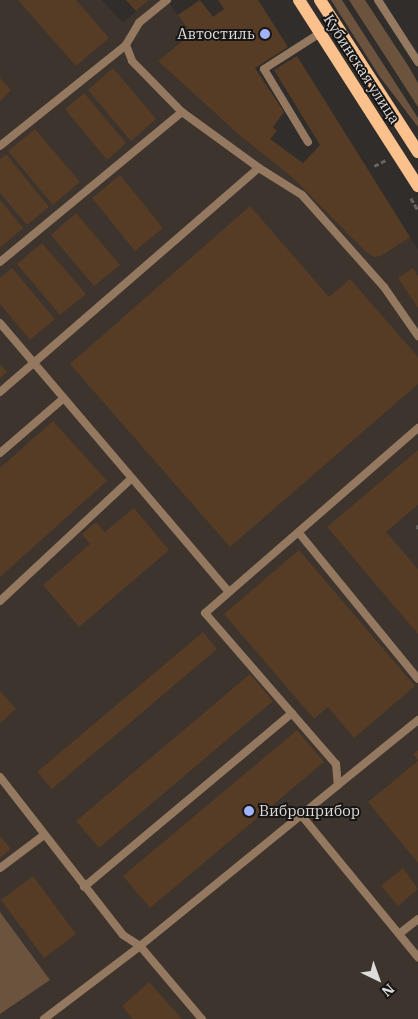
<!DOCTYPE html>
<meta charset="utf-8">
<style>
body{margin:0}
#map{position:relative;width:418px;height:1019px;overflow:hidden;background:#312d2a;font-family:"IBM Plex Serif",serif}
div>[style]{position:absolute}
.built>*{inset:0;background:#3d342d}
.green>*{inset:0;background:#6b533e}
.building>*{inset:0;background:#563c24}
.path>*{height:2.5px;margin-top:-1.25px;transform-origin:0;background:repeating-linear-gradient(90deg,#666360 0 5px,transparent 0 7.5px)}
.service>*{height:8px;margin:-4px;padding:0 4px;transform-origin:4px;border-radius:4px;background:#94785f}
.primary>*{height:12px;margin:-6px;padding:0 6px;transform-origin:6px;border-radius:6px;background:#fbc18d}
.dots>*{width:14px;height:14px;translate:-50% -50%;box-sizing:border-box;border:2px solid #181615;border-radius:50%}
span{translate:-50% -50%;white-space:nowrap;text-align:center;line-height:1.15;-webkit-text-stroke:4px #181615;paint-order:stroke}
.poi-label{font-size:15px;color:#dfdddb}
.right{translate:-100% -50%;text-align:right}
.left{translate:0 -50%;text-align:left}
.street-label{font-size:15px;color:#dfdddb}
.north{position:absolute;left:353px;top:954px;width:50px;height:50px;-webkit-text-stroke:4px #181615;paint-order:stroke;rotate:138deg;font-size:14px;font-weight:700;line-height:20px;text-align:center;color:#dfdddb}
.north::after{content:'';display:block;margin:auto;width:18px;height:22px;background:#dfdddb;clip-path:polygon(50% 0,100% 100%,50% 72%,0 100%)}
</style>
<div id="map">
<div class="built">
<i style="clip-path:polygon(0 0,102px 0,123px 23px,149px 0,167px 0,191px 34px,158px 61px,238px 134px,294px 179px,410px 237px,418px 249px,418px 1019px,0 1019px)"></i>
</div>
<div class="green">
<i style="clip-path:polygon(331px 0,342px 0,418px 118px,418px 127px,380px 77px)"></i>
<i style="clip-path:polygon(349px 0,365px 0,409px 67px,418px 83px,418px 107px)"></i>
<i style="clip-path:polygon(0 912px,50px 980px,0 1014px)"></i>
</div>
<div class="building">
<i style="clip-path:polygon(18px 0,76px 0,109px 38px,76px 66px)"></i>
<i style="clip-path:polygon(126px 0,149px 0,136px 11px)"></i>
<i style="clip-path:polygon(200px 0,213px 17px,224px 9px,218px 0,258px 0,288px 47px,255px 68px,284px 112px,273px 127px,277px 131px,270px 139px,303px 163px,320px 145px,274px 70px,297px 56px,410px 237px,381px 256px,374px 257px,366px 252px,294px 179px,238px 134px,158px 61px,191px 34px,178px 15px)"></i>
<i style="clip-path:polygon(113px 68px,156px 119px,131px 141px,88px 90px)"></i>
<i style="clip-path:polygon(0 78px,11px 90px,0 101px)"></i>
<i style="clip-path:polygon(84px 93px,126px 143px,107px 160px,65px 109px)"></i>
<i style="clip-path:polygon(35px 129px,80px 182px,53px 205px,8px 151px)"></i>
<i style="clip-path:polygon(6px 154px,49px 207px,27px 225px,0 193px,0 159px)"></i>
<i style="clip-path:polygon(120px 175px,163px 228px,135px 251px,92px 198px)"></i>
<i style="clip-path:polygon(0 200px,23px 228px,1px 247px,0 245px)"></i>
<i style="clip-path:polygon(250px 206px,329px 297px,350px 279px,418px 357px,418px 384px,230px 547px,70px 364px)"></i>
<i style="clip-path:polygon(76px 213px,120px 265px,94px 286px,51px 235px)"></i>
<i style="clip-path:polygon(42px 243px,86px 294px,60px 315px,17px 264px)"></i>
<i style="clip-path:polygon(12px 268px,55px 319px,30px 340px,0 304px,0 278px)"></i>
<i style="clip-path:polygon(413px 268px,418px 276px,418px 308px,398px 278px)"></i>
<i style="clip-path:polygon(0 364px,7px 372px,0 378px)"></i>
<i style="clip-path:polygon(53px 421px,107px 481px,0 577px,0 468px)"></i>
<i style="clip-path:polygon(418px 450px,418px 505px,386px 532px,418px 569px,418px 634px,327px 527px)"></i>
<i style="clip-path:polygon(134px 508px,169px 550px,79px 627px,43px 585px,90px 544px,82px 534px,96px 522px,105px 532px)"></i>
<i style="clip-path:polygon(299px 550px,415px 686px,354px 738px,328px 707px,314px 719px,224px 614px)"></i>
<i style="clip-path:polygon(203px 632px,217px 649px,52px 789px,37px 772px)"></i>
<i style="clip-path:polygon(250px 674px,273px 701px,99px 848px,76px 821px)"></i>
<i style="clip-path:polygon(0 691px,16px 709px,0 723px)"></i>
<i style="clip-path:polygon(297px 730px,324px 762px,150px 908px,123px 876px)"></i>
<i style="clip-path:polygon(418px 750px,418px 760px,413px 754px)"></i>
<i style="clip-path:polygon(418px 761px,418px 863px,368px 802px)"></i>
<i style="clip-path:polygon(0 836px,11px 849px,0 858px)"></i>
<i style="clip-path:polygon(403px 868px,418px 889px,398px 906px,381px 886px)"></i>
<i style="clip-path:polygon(33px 876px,76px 934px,44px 958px,1px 900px)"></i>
<i style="clip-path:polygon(149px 982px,182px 1019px,133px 1019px,122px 1006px)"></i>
</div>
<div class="path">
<i style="left:374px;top:166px;width:13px;rotate:-27deg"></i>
<i style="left:411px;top:198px;width:14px;rotate:60deg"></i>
<i style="left:418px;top:525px;width:4px;rotate:90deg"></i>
</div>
<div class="service">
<i style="left:167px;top:0;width:36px;rotate:141deg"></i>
<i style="left:139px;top:23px;width:26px;rotate:121deg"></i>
<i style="left:126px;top:45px;width:17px;rotate:69deg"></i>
<i style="left:132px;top:61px;width:71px;rotate:45.6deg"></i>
<i style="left:182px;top:112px;width:95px;rotate:36deg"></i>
<i style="left:259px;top:168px;width:51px;rotate:32.1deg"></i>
<i style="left:302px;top:195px;width:123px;rotate:48.3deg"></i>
<i style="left:384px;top:287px;width:60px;rotate:55.2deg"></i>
<i style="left:378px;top:0;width:74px;rotate:57.2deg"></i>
<i style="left:308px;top:142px;width:85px;rotate:-121.1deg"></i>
<i style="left:264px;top:69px;width:67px;rotate:-32.7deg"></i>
<i style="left:0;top:146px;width:161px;rotate:-38.7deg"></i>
<i style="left:0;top:262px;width:236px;rotate:-39.5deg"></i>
<i style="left:0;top:323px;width:353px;rotate:49.6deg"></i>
<i style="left:0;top:392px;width:342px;rotate:-40.9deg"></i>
<i style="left:418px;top:428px;width:282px;rotate:139deg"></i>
<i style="left:205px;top:613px;width:200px;rotate:49.1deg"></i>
<i style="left:336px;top:764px;width:21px;rotate:85deg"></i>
<i style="left:338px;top:785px;width:103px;rotate:-39.1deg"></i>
<i style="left:0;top:453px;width:84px;rotate:-40.7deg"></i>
<i style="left:299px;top:533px;width:188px;rotate:50.8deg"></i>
<i style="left:0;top:601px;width:180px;rotate:-43deg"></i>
<i style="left:0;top:777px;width:200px;rotate:52.1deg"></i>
<i style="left:123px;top:935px;width:20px;rotate:33deg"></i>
<i style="left:140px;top:946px;width:255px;rotate:-39.1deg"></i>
<i style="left:302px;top:816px;width:183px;rotate:50.6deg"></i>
<i style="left:0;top:868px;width:55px;rotate:-36.9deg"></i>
<i style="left:84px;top:887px;width:271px;rotate:-39.9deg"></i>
<i style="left:399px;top:934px;width:24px;rotate:-38deg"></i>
<i style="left:44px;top:1019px;width:121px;rotate:-37.2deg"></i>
<i style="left:140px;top:946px;width:96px;rotate:49.7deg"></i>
</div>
<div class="primary">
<i style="left:299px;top:0;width:221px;rotate:57.4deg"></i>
<i style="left:320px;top:0;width:181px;rotate:57.2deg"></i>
</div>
<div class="dots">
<i style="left:265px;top:34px;background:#a0b3fd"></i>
<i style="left:249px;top:811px;background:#a0b3fd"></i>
</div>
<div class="poi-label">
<span class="right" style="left:255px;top:34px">Автостиль</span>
<span class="left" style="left:259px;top:811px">Виброприбор</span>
</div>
<div class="street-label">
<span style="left:362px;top:69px;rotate:57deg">Кубинская улица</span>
</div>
<div class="north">N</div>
</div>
